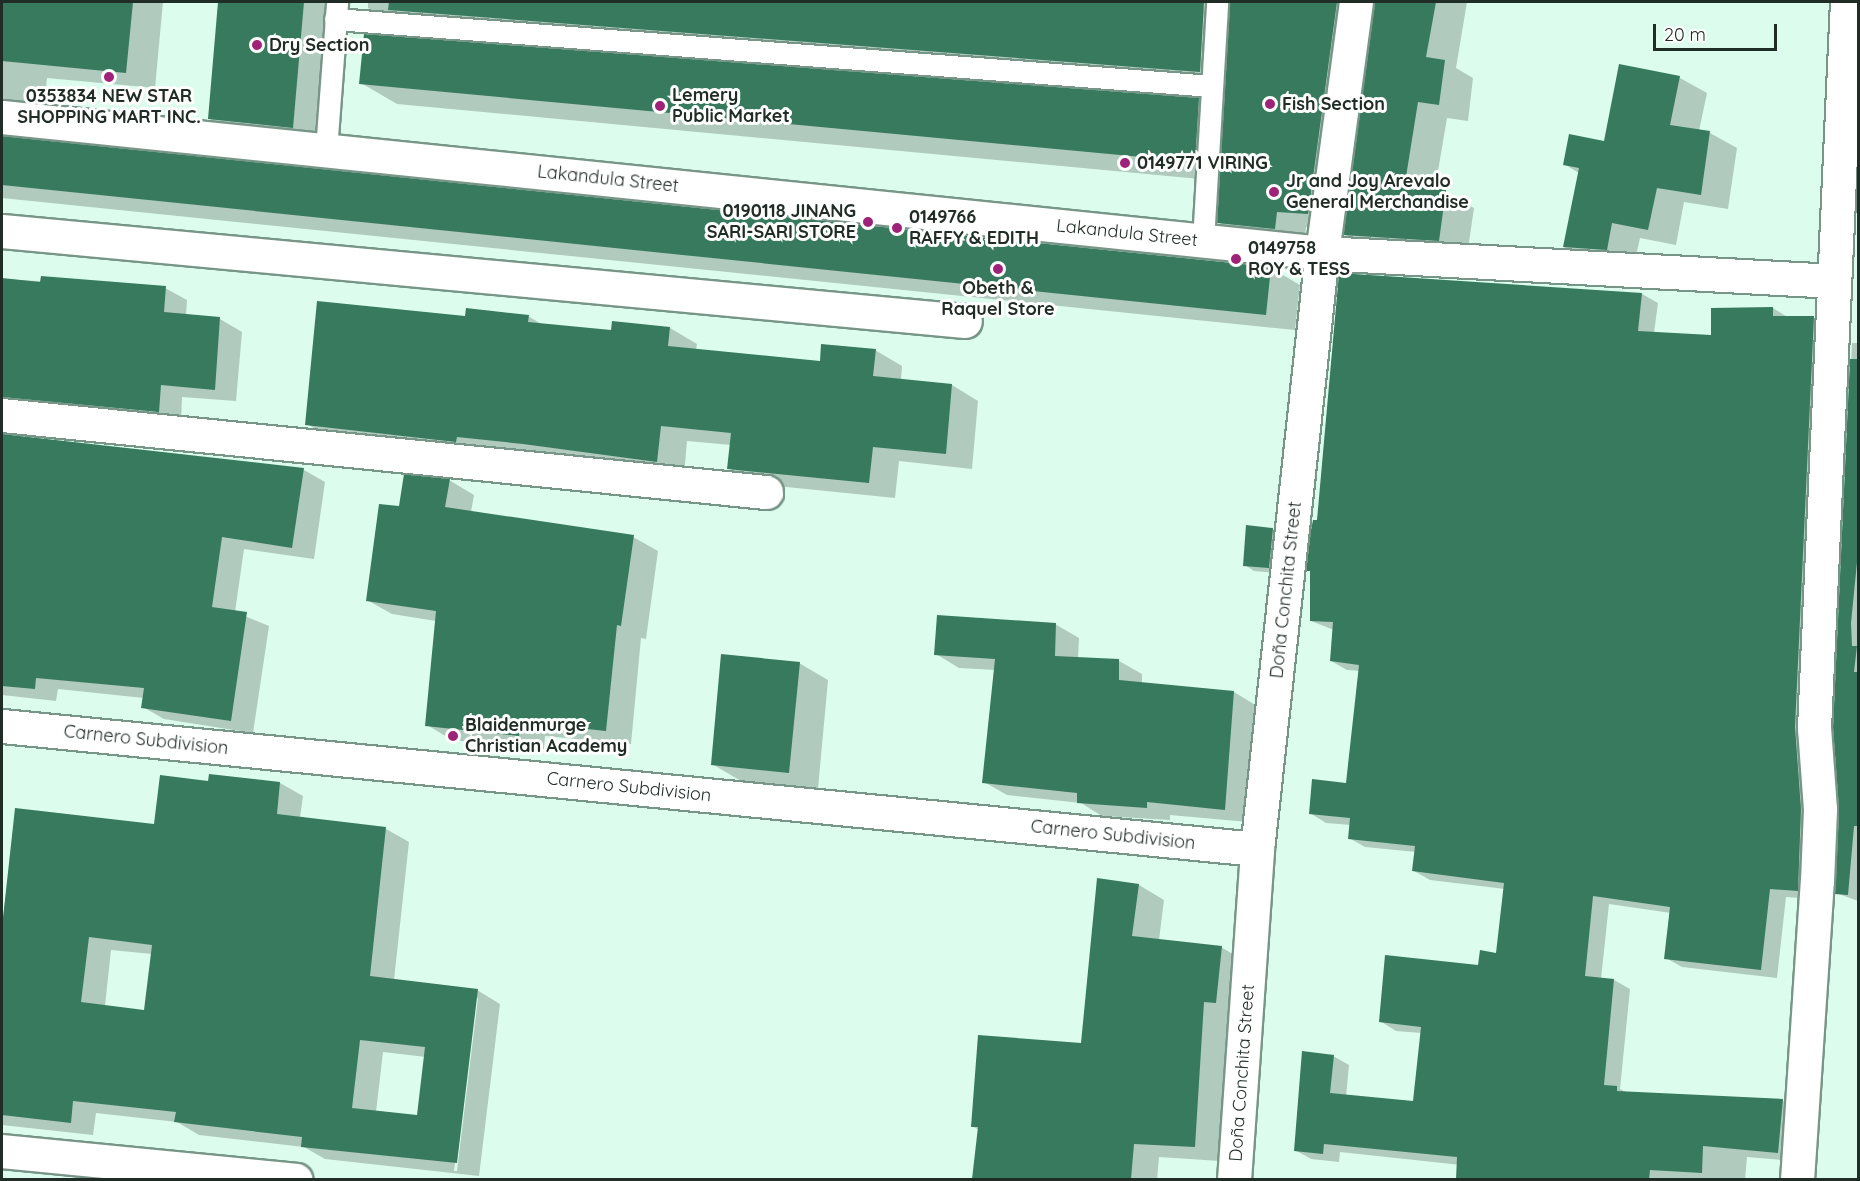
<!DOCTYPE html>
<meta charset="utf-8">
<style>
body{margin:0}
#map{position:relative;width:1860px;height:1181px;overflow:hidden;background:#dcfded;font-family:Quicksand,sans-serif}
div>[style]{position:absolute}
.shadow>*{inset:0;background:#0003}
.building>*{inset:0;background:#377a5e}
.roads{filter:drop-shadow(2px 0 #789688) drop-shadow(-2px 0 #789688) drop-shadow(0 2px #789688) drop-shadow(0 -2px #789688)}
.service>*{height:21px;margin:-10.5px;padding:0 10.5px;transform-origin:10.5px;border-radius:10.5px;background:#fff}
.minor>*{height:33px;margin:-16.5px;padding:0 16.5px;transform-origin:16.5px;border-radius:16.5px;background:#fff}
.dots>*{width:16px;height:16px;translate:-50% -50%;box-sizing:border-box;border:3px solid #fff;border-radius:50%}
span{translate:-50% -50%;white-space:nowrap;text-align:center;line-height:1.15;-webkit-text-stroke:6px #fff;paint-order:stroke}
.poi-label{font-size:18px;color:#202c26;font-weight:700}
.left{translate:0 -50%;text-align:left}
.right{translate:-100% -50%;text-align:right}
.street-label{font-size:18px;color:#202c26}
.frame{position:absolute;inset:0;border:3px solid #202c26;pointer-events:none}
.scale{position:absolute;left:1653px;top:24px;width:124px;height:27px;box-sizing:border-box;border:3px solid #202c26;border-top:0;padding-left:8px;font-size:18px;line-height:21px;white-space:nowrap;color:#202c26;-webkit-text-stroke:4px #fff;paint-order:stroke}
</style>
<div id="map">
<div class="shadow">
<i style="clip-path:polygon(2px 2px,163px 2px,155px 88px,47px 78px,43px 115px,12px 131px,13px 138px,1271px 268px,1300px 285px,1295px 330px,2px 198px)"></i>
<i style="clip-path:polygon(219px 2px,334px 2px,322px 144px,238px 135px,210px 119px)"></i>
<i style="clip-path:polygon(368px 2px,1467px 2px,1456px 68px,1473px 78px,1468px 121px,1447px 118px,1435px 189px,1474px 208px,1467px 256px,1374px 251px,1345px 235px,1376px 4px,1370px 6px,1337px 230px,1306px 227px,1304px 245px,1247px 239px,1218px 222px,1221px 181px,397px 104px,361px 83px,1198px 99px,1225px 115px,1226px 88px,396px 24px,368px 8px)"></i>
<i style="clip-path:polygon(1621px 66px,1680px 78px,1707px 93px,1699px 131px,1710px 133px,1737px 148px,1728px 209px,1684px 202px,1676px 245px,1640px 238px,1634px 265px,1591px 262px,1564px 247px,1579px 173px,1564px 164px,1605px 143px)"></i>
<i style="clip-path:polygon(1340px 274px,1642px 294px,1658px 303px,1654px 333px,1713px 336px,1773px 308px,1789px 318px,1814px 318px,1829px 327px,1813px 899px,1786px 897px,1777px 978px,1682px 967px,1666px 958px,1671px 913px,1609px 904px,1601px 979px,1614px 980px,1630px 989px,1620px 1089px,1626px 1092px,1782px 1100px,1798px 1110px,1794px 1161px,1747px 1157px,1745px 1180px,1599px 1180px,1340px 1152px,1339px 1162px,1311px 1159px,1295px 1150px,1333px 1056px,1349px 1065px,1346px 1097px,1414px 1103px,1422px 1033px,1396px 1031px,1380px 1021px,1497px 954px,1505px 889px,1430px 880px,1414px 871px,1416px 852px,1365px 847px,1349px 838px,1351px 825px,1326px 823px,1310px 813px,1347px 785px,1360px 671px,1347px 670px,1331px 661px,1334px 630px,1311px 621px,1311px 572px,1308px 570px,1318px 521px)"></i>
<i style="clip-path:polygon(2px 279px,165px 288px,187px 300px,186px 316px,220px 319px,242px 332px,236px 401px,182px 397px,181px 424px,5px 427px,9px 436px,304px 470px,325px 482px,314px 559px,244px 549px,235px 612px,269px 626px,253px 733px,164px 719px,143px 707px,144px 698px,58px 689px,56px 701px,2px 695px)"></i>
<i style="clip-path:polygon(528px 316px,543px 325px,612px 331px,670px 328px,697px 344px,696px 350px,821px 363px,875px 350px,902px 366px,901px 380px,952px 385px,978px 401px,972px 469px,899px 461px,895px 498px,756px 484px,729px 468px,731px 445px,687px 441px,684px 476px,333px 439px,307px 424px,466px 317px)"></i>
<i style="clip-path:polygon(1852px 343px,1858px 343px,1858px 901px,1836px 893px,1840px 810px,1834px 728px)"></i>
<i style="clip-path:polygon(449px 480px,474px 495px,471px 512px,633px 537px,658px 551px,646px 639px,641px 638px,631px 744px,545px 736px,544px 749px,452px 740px,427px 725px,436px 621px,392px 614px,367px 600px,400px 508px)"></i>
<i style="clip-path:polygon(1273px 529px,1282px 535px,1278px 573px,1254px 571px,1245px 565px)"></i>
<i style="clip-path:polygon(1055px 624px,1079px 638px,1078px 659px,1119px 661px,1142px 674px,1142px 684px,1234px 692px,1257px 706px,1248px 822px,1170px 815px,1170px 820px,1102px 816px,1081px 803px,1007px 795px,984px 782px,996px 670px,959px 668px,936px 654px)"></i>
<i style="clip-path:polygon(799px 663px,828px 680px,818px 789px,741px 781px,712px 764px)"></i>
<i style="clip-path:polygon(evenodd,210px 775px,280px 783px,303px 796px,300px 818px,386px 829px,409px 842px,394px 980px,477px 990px,500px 1004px,479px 1176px,325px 1159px,304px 1147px,199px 1135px,177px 1122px,96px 1113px,93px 1135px,2px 1125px,2px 927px,16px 810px,156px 826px,209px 782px,210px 775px,111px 950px,152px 954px,146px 1011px,105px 1006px,111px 950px,210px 775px,475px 998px,478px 998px,457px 1171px,454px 1171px,475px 998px,210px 775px,383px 1052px,426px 1057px,419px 1117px,376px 1112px,383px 1052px)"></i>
<i style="clip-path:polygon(1098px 879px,1139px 885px,1164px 900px,1159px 940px,1221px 947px,1246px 962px,1220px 1161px,1159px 1157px,1157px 1180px,974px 1180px,979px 1130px,972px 1126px,1082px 1044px)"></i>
</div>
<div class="building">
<i style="clip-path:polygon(2px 2px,133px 2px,126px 73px,2px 61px)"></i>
<i style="clip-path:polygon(218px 2px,304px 2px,293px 128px,208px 119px)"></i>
<i style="clip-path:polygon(389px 2px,1204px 2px,1200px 72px,388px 10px)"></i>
<i style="clip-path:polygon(1230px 2px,1337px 2px,1308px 214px,1277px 212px,1275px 229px,1217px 223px)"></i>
<i style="clip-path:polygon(1374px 2px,1436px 2px,1426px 57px,1445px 60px,1439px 105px,1418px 102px,1405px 183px,1446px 190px,1439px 241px,1343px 235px)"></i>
<i style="clip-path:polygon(364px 34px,1199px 98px,1195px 162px,359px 84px)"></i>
<i style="clip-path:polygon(1619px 64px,1680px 76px,1670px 125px,1710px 131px,1701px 195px,1657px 188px,1648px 230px,1612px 223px,1607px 250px,1563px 247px,1579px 168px,1563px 165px,1569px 134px,1604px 141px)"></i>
<i style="clip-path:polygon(2px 136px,1271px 267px,1266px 315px,2px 185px)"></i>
<i style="clip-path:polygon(1339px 273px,1642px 293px,1638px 331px,1711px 335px,1711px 308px,1773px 307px,1773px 316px,1814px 316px,1795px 727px,1801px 809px,1798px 891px,1770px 889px,1761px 970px,1664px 959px,1670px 907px,1593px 896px,1585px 976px,1614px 979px,1604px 1085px,1617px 1086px,1617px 1091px,1783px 1099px,1778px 1153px,1703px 1146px,1702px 1173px,1650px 1170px,1649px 1179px,1456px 1179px,1457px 1157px,1324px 1144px,1323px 1154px,1294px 1151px,1302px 1051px,1334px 1055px,1330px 1093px,1413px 1101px,1421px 1027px,1379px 1022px,1385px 955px,1478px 965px,1480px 950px,1496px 953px,1504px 883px,1412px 871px,1415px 846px,1348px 839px,1350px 818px,1309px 814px,1312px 779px,1346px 783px,1359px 665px,1330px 661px,1333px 622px,1310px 621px,1310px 571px,1306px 571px,1311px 530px,1313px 520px,1317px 520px)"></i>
<i style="clip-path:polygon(41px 276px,166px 286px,164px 312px,220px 317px,215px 390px,161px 385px,159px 412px,2px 397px,2px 278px,40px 282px)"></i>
<i style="clip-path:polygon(317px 301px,465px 316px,466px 308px,529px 315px,528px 322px,611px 330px,612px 321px,670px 327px,668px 346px,820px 361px,821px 344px,876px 349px,873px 376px,952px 384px,946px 454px,873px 447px,869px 483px,727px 469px,731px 433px,661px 426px,657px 462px,523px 444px,457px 437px,456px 442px,305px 425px)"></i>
<i style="clip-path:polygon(1850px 359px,1857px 359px,1858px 446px,1858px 552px,1851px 623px,1852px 646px,1857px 646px,1854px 672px,1858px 672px,1858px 826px,1854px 826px,1848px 895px,1835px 894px,1839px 810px,1833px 728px)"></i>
<i style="clip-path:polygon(2px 434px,304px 468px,292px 548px,222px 537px,212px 607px,247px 612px,231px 721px,141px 708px,144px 688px,36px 678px,35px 689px,2px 686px)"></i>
<i style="clip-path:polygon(404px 474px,450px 479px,445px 507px,634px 535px,621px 626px,617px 625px,606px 731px,520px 722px,519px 736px,425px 726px,436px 611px,366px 601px,379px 504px,399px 506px)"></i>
<i style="clip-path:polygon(1246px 525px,1273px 528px,1269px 568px,1243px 566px)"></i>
<i style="clip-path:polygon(937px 615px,1056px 623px,1055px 656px,1119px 659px,1119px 680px,1234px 691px,1225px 810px,1147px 802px,1147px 808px,1077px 803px,1077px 793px,982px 783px,995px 659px,934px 655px)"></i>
<i style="clip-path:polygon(721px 654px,800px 662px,789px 773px,711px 765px)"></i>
<i style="clip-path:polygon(evenodd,209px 774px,280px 782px,277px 814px,386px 827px,370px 976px,478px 989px,457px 1163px,301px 1147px,302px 1137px,174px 1122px,176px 1112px,73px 1101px,71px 1123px,2px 1115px,2px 927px,15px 808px,154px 824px,160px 775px,208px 781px,209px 774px,89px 937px,152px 945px,144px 1010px,81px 1002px,89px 937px,209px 774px,360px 1040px,425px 1047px,417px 1115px,352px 1108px,360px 1040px)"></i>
<i style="clip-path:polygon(1097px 878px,1139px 884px,1132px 936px,1222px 946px,1216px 1003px,1204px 1002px,1195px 1147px,1134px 1144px,1131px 1179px,972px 1179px,978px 1127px,971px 1127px,978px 1035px,1081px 1043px)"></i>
</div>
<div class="roads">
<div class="service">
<i style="left:335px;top:19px;width:879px;rotate:4.37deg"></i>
<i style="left:326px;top:150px;width:148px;rotate:-85.7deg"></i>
<i style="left:1203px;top:241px;width:239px;rotate:-86.6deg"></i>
</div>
<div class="minor">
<i style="left:2px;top:117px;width:1327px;rotate:5.88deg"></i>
<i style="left:1322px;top:253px;width:513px;rotate:3.13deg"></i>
<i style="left:2px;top:231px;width:967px;rotate:5.34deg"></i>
<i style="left:2px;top:415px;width:768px;rotate:5.76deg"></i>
<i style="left:2px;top:726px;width:1261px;rotate:5.6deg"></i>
<i style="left:2px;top:1151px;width:295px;rotate:5.6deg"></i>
<i style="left:1234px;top:1180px;width:332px;rotate:-86deg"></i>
<i style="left:1257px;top:849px;width:600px;rotate:-83.78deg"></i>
<i style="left:1322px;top:253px;width:253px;rotate:-82.3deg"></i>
<i style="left:1797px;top:1180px;width:300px;rotate:-86.2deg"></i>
<i style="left:1817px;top:881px;width:72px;rotate:-87.6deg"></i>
<i style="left:1820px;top:809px;width:81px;rotate:-94.2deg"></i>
<i style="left:1814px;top:728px;width:727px;rotate:-87.4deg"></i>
</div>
</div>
<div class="dots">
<i style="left:257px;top:45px;background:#9e2277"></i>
<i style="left:109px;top:77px;background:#9e2277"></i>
<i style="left:1270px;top:104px;background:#9e2277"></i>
<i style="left:660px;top:106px;background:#9e2277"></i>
<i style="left:1125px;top:163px;background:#9e2277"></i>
<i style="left:1274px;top:192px;background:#9e2277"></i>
<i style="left:868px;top:222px;background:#9e2277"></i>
<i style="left:897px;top:228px;background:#9e2277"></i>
<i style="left:1236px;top:259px;background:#9e2277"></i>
<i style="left:998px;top:269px;background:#9e2277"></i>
<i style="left:453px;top:736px;background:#9e2277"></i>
</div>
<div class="poi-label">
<span class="left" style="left:269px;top:45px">Dry Section</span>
<span class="left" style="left:672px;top:106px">Lemery<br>Public Market</span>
<span style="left:109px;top:107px">0353834 NEW STAR<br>SHOPPING MART INC.</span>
<span class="left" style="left:1282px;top:104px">Fish Section</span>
<span class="left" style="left:1137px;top:163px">0149771 VIRING</span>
<span class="left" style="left:1286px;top:192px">Jr and Joy Arevalo<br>General Merchandise</span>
<span class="right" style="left:856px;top:222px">0190118 JINANG<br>SARI-SARI STORE</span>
<span class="left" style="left:909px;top:228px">0149766<br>RAFFY &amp; EDITH</span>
<span class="left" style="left:1248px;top:259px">0149758<br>ROY &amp; TESS</span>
<span style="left:998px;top:299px">Obeth &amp;<br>Raquel Store</span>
<span class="left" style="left:465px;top:736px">Blaidenmurge<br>Christian Academy</span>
</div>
<div class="street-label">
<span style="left:608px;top:179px;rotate:6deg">Lakandula Street</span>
<span style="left:1127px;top:233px;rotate:6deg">Lakandula Street</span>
<span style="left:1286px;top:590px;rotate:-84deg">Doña Conchita Street</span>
<span style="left:146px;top:740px;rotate:6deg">Carnero Subdivision</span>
<span style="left:629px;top:787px;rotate:6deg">Carnero Subdivision</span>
<span style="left:1113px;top:835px;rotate:6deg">Carnero Subdivision</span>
<span style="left:1242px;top:1073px;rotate:-86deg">Doña Conchita Street</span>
</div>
<div class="frame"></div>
<div class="scale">20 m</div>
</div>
